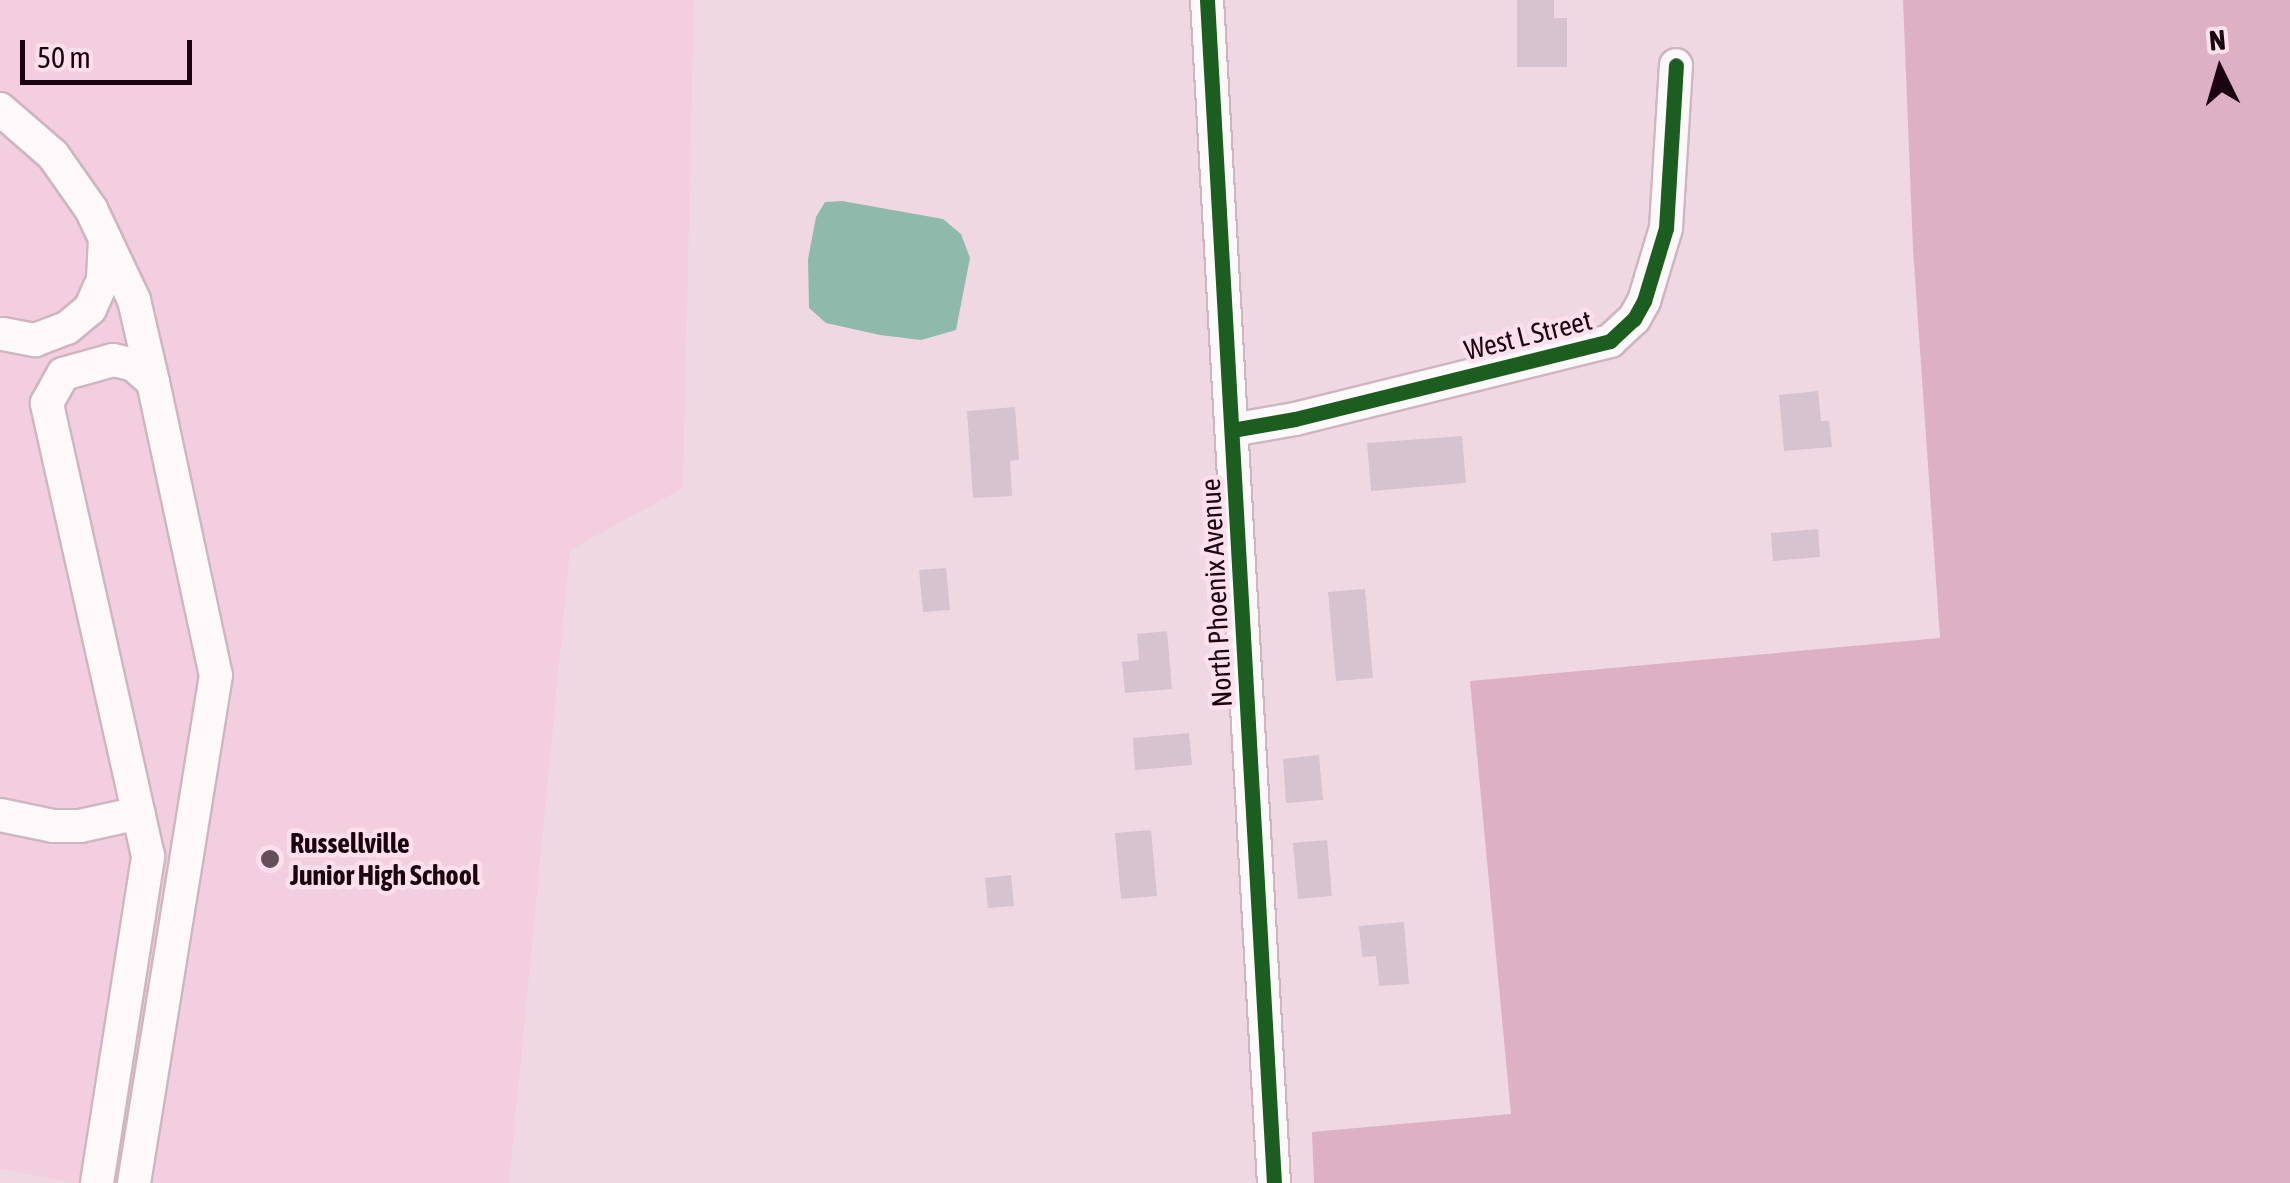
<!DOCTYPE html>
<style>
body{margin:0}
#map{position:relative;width:2290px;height:1183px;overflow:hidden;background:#f0d8e2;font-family:"Asap Condensed",sans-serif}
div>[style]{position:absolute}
.built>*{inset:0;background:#f3cede}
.forest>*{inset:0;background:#ddb0c4}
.water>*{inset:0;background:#8fb9ab}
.building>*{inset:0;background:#d7c2d0}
.roads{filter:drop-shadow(2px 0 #ceb6c1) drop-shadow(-2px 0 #ceb6c1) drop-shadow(0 2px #ceb6c1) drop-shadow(0 -2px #ceb6c1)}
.minor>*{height:32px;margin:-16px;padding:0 16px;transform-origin:16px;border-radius:16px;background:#fdf9fb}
.cycleway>*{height:15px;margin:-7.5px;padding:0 7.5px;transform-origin:7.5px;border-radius:7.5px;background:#1b5e20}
.dots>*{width:28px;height:28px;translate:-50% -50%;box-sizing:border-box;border:5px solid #fedfec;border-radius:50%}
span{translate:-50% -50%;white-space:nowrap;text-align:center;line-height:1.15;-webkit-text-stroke:9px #fedfec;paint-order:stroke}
.street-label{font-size:28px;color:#1a040f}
.poi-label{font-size:28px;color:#1a040f;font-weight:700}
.left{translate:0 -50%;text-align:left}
.north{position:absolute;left:2170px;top:20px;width:100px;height:100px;-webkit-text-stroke:8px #fedfec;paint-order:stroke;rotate:355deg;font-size:28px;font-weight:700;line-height:40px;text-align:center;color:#1a040f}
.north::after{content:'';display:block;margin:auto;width:35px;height:45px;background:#1a040f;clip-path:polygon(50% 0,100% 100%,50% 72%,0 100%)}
.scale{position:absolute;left:20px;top:40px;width:172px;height:45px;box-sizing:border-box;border:5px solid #1a040f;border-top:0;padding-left:12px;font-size:30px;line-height:35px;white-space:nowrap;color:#1a040f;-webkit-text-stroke:8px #fedfec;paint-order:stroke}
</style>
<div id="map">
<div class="built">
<i style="clip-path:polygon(0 0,694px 0,683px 488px,570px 550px,509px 1183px,75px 1183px,0 1169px)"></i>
</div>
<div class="forest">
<i style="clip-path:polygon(1903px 0,2290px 0,2290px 1183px,1314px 1183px,1312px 1132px,1511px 1114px,1470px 681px,1940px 638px,1913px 249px)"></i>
</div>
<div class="water">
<i style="clip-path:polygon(842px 201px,943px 219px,961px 234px,970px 258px,956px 330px,921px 340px,880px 335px,826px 323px,809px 308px,808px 259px,816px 217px,825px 202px)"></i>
</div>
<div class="building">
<i style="clip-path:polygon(1517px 0,1554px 0,1554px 18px,1567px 18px,1567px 67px,1517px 67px)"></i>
<i style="clip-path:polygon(1818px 391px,1821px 421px,1829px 421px,1832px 447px,1784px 451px,1779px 395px)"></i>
<i style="clip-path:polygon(1015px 407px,1019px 460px,1010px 461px,1012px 496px,973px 498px,967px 411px)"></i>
<i style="clip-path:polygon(1462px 436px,1466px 483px,1371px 491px,1367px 443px)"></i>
<i style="clip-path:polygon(1818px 529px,1820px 557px,1773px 561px,1771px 533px)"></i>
<i style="clip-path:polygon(946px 568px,950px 610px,923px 612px,919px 570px)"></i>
<i style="clip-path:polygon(1365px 589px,1373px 678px,1336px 681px,1328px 592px)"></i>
<i style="clip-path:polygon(1167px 631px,1172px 689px,1125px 693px,1122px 662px,1139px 660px,1137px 634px)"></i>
<i style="clip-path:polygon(1189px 733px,1192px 765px,1135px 770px,1133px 738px)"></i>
<i style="clip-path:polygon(1319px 755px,1323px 800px,1286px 803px,1283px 759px)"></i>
<i style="clip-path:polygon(1151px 830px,1157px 896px,1121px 899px,1115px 833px)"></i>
<i style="clip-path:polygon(1327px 840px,1332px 896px,1298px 899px,1293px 843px)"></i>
<i style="clip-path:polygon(1011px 875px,1014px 906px,988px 908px,985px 878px)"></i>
<i style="clip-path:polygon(1404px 922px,1409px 984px,1379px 986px,1376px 956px,1362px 957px,1359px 926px)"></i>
</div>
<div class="roads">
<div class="minor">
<i style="left:1207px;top:0;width:1185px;rotate:86.76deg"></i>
<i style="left:0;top:109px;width:70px;rotate:41deg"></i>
<i style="left:53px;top:155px;width:66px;rotate:54.9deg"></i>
<i style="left:91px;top:209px;width:101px;rotate:64.7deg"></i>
<i style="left:134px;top:300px;width:84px;rotate:77deg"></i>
<i style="left:3px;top:334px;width:33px;rotate:11deg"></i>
<i style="left:35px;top:340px;width:34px;rotate:-21deg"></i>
<i style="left:67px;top:328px;width:30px;rotate:-40deg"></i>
<i style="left:90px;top:309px;width:32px;rotate:-66deg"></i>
<i style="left:103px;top:280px;width:41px;rotate:-87.2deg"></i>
<i style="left:1232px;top:430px;width:64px;rotate:-9.9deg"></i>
<i style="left:1295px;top:419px;width:325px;rotate:-13.9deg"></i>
<i style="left:1610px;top:341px;width:33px;rotate:-43deg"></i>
<i style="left:1634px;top:319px;width:21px;rotate:-61deg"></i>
<i style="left:1644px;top:301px;width:76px;rotate:-73.2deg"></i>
<i style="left:1666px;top:228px;width:163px;rotate:-86.5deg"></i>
<i style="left:0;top:815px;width:54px;rotate:11.7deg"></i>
<i style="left:53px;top:826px;width:27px"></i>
<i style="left:80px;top:826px;width:60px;rotate:-12.4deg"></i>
<i style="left:97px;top:1183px;width:331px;rotate:-81.1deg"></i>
<i style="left:148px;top:856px;width:464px;rotate:-102.6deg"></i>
<i style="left:47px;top:403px;width:33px;rotate:-61deg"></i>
<i style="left:63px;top:374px;width:52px;rotate:-15.6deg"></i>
<i style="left:113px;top:360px;width:22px;rotate:13deg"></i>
<i style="left:134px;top:365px;width:25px;rotate:42deg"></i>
<i style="left:153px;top:382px;width:300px;rotate:77.9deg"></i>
<i style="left:216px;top:675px;width:515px;rotate:99.17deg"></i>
</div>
</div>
<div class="cycleway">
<i style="left:1207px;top:0;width:1185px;rotate:86.76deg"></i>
<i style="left:1232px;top:430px;width:64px;rotate:-9.9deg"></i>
<i style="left:1295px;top:419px;width:325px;rotate:-13.9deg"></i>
<i style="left:1610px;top:341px;width:33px;rotate:-43deg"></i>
<i style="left:1634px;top:319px;width:21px;rotate:-61deg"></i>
<i style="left:1644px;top:301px;width:76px;rotate:-73.2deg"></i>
<i style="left:1666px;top:228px;width:163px;rotate:-86.5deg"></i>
</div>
<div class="dots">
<i style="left:270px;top:859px;background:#654e59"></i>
</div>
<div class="street-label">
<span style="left:1528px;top:335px;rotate:-14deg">West L Street</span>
<span style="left:1216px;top:593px;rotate:-93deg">North Phoenix Avenue</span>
</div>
<div class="poi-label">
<span class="left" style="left:290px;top:859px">Russellville<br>Junior High School</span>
</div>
<div class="north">N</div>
<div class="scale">50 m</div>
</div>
